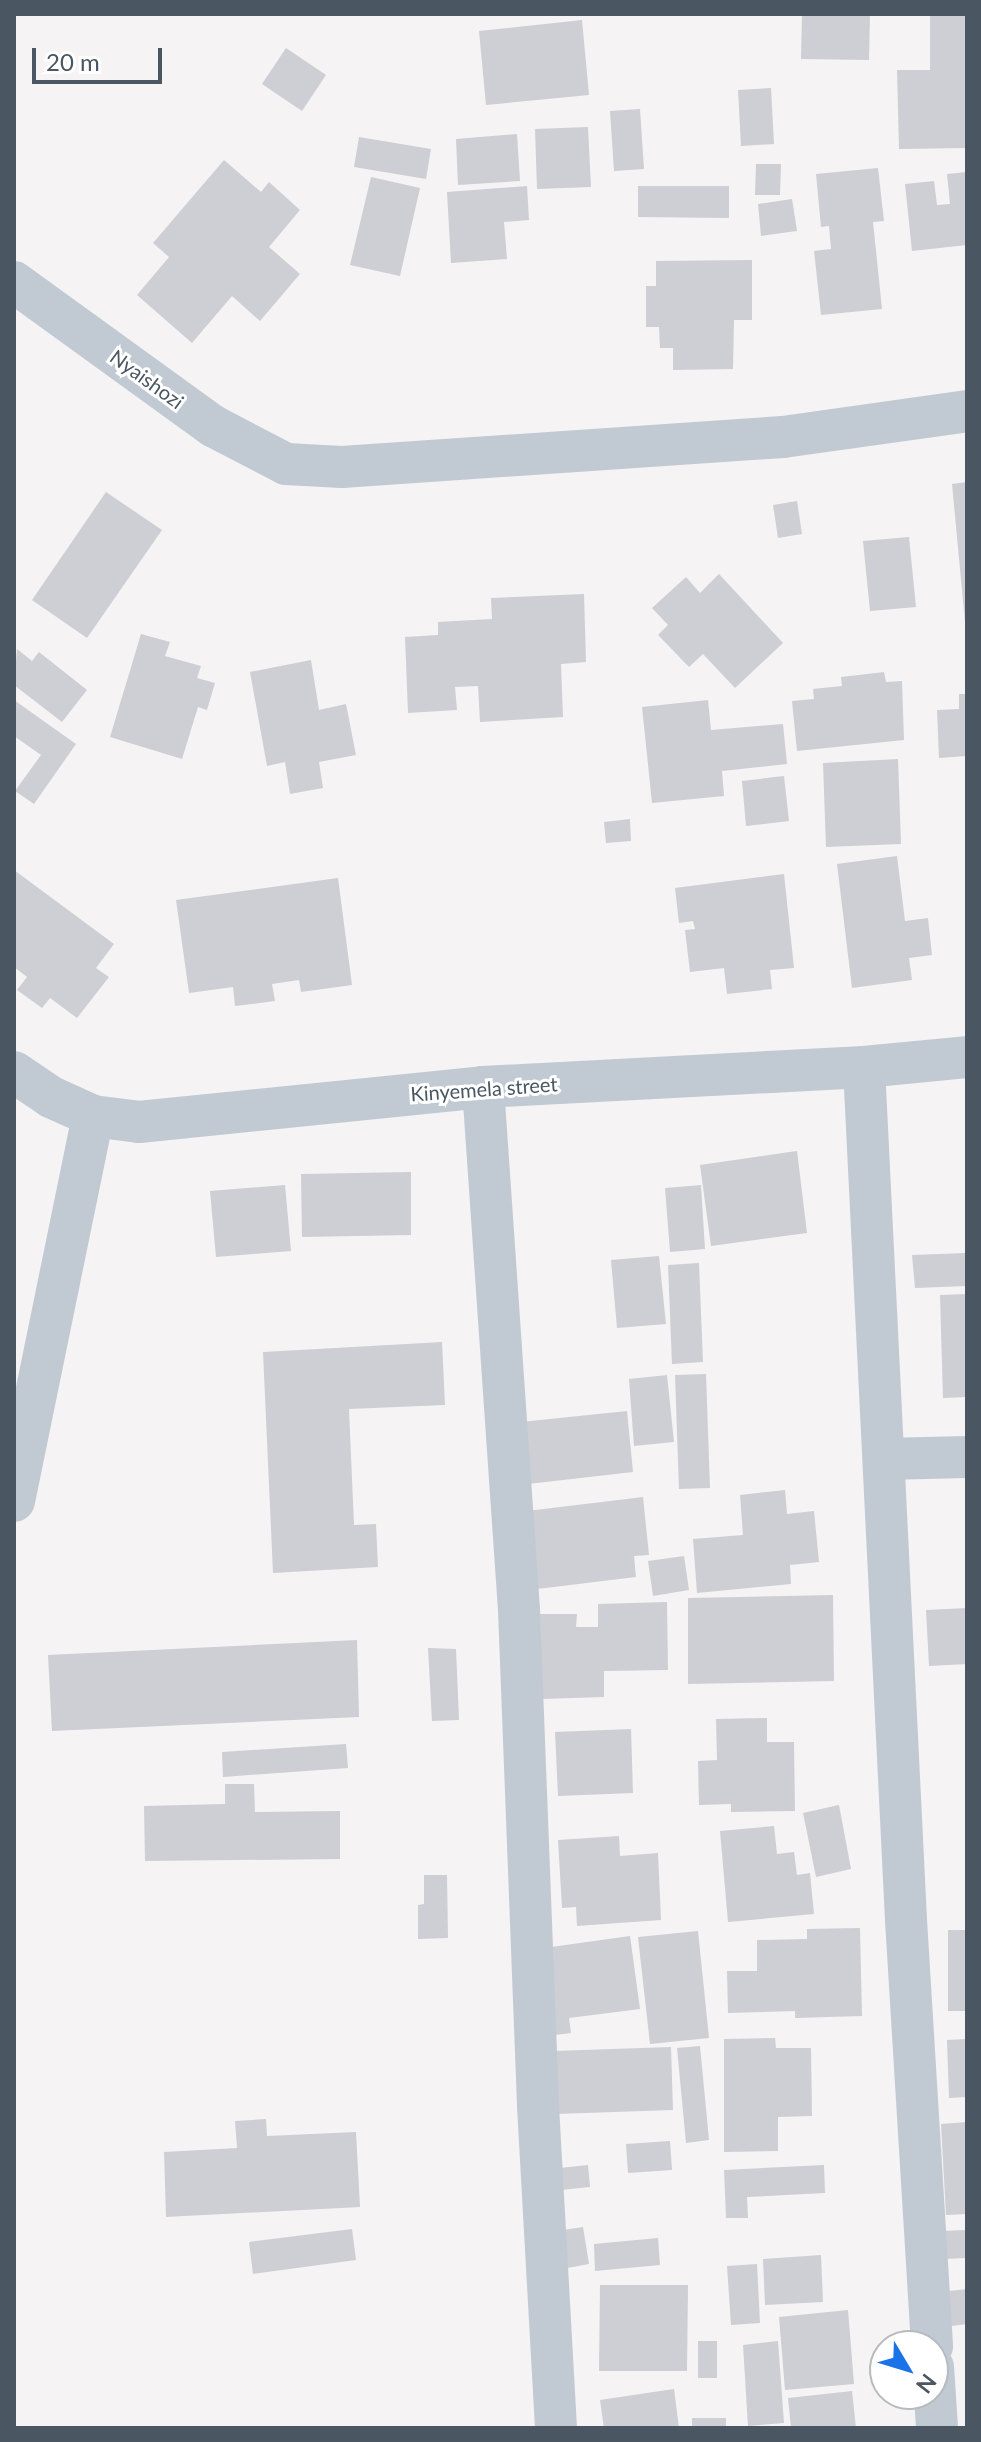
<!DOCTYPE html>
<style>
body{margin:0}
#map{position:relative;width:981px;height:2442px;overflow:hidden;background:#f5f3f3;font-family:Lato,sans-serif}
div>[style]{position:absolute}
.building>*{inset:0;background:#cdcfd5}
.street>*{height:42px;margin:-21px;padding:0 21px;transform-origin:21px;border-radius:21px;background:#c1cad2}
span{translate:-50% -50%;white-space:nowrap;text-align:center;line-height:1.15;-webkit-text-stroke:6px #fff;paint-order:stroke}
.street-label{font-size:20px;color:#4a5661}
.frame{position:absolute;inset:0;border:16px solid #4a5661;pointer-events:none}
.north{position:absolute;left:869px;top:2330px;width:80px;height:80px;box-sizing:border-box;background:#fff;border:2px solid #b7bbc0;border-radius:50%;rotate:128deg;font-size:22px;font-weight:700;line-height:32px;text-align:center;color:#4a5661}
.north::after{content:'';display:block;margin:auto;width:28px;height:36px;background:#1a73e8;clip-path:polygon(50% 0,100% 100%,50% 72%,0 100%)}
.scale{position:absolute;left:32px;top:48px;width:130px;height:36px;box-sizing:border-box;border:4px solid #4a5661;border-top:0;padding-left:10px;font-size:24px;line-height:28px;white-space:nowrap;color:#4a5661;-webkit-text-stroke:6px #fff;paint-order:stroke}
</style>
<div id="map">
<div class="building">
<i style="clip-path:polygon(802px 14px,870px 14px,869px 60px,801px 59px)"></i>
<i style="clip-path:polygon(930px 14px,967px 14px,967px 148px,899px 149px,897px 70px,930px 70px)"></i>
<i style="clip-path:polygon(582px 20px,589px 95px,486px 105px,479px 31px)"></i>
<i style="clip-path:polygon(286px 48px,326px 75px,302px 111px,262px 84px)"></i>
<i style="clip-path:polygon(771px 88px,774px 144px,741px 146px,738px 90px)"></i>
<i style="clip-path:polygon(640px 109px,644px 169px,614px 171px,610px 111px)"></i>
<i style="clip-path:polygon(588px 127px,591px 187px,537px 189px,535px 129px)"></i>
<i style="clip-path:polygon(517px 134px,520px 181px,458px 185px,456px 139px)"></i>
<i style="clip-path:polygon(359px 137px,431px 149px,426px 179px,354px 167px)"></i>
<i style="clip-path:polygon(224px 160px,261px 192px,269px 182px,300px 210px,269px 247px,300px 274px,260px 321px,232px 296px,192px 343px,137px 295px,169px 257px,153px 243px)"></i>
<i style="clip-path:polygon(756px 164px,781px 164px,780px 195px,755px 195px)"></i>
<i style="clip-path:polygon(878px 168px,884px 221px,873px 222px,882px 309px,821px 315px,814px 251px,831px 249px,829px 226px,821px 227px,816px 174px)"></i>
<i style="clip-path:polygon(967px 172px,967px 245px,912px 251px,905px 184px,934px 181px,937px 205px,950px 204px,947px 174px)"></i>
<i style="clip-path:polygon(371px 177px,420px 188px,400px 276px,350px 265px)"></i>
<i style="clip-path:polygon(527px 186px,529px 220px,504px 222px,507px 259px,451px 263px,447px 192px)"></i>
<i style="clip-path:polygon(638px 186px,729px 186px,729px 218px,638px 217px)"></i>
<i style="clip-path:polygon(792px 199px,797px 231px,761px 236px,758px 204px)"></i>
<i style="clip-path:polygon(752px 260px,752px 320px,734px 320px,733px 369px,673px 370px,673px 348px,660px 348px,659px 327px,646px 327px,646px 286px,656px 286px,656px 261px)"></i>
<i style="clip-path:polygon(967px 482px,967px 622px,965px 622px,952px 484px)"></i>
<i style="clip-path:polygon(106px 492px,162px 530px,87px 638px,32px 600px)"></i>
<i style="clip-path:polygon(797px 501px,802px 534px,778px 538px,773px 505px)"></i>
<i style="clip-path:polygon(909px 537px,916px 607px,870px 611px,863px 541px)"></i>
<i style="clip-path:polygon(719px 574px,783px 643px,735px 688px,703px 654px,689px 667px,658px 635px,668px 625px,652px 608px,686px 577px,700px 593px)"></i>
<i style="clip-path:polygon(584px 594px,586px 662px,561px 664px,563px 717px,480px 722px,478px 686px,455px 687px,457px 710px,408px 713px,405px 637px,438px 635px,438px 622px,492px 619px,491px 598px)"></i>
<i style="clip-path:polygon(141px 634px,170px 642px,165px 656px,201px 666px,197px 678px,215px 683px,207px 710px,198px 707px,182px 759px,110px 737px)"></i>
<i style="clip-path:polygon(17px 649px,32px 661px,39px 652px,87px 690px,62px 722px,14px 685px)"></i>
<i style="clip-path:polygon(311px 660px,319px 710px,346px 704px,356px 755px,319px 762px,323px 788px,290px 794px,285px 762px,267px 766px,250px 672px)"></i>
<i style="clip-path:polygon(884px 672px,886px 682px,902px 681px,904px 740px,797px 751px,792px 701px,814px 699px,813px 689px,842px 686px,841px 677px)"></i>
<i style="clip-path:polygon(959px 694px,967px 694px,967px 756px,939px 758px,937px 710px,959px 709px)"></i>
<i style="clip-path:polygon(14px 700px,76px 744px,34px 804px,15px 791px,41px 755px,14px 736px)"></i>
<i style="clip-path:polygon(708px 700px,711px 730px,783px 724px,787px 764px,722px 771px,724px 796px,652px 803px,642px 707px)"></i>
<i style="clip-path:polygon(898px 759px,901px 844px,826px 847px,823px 763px)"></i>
<i style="clip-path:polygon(784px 776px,789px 821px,746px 826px,742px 781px)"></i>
<i style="clip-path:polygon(630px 819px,631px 841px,606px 843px,604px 822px)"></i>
<i style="clip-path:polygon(897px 856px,905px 921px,928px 918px,932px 955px,909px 958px,912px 980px,852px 988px,837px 864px)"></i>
<i style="clip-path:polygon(14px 870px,114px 944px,96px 968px,109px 977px,77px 1018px,50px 998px,42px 1008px,17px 990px,27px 977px,14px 967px)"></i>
<i style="clip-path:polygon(784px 874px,794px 968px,770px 970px,772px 989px,727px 994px,724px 968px,690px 972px,685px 930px,695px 929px,693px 921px,679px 923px,675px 888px)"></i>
<i style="clip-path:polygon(338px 878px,352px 985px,301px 992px,299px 980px,272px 984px,275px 1001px,235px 1006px,233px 987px,189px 993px,176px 900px)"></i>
<i style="clip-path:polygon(797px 1151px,807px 1233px,711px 1246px,700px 1165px)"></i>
<i style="clip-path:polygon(411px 1172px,411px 1235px,302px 1237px,301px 1174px)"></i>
<i style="clip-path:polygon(285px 1185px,291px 1251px,216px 1257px,210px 1191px)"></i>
<i style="clip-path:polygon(701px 1185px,705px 1249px,670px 1252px,665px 1188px)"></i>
<i style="clip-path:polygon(967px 1253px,967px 1286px,915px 1288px,912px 1255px)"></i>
<i style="clip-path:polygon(659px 1256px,666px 1324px,617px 1328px,611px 1260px)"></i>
<i style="clip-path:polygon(699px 1263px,703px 1362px,672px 1364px,668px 1265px)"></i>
<i style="clip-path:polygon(967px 1294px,967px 1397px,943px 1398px,940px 1295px)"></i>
<i style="clip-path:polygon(442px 1342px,445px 1405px,349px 1409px,354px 1525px,376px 1524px,378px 1567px,273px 1573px,263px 1352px)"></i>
<i style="clip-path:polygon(706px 1374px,710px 1488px,679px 1489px,675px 1375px)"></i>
<i style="clip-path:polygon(667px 1375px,674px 1442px,634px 1446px,629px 1379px)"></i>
<i style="clip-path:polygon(627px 1411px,633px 1472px,528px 1484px,521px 1422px)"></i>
<i style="clip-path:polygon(785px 1490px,787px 1514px,814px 1511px,819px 1562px,790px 1565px,791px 1584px,697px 1593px,693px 1539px,743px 1535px,740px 1495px)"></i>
<i style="clip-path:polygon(643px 1497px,649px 1555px,634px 1556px,636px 1577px,537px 1589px,527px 1511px)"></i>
<i style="clip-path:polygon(684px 1556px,689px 1590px,653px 1596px,648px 1561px)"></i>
<i style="clip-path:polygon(833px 1595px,834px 1681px,688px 1684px,688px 1598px)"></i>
<i style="clip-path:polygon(667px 1602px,668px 1670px,604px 1671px,604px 1697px,541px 1699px,540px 1614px,577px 1614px,576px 1627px,598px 1627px,598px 1604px)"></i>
<i style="clip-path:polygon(967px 1608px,967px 1664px,929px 1666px,926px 1610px)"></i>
<i style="clip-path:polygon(357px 1640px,359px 1717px,52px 1731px,48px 1655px)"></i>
<i style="clip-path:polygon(428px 1648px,456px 1649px,459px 1720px,432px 1721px)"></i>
<i style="clip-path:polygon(767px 1718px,767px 1742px,794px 1742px,795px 1811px,731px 1812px,731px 1804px,699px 1805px,698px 1761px,717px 1760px,716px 1719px)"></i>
<i style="clip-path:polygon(631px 1729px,633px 1793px,558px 1796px,555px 1732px)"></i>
<i style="clip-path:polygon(346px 1744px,348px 1768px,223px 1777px,222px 1752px)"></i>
<i style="clip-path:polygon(225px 1784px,254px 1784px,255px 1812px,340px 1811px,340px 1859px,145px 1861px,144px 1806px,225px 1804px)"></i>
<i style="clip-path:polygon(839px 1805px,851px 1869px,816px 1877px,803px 1813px)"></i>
<i style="clip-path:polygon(774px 1826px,777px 1854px,794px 1852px,797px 1875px,810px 1873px,814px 1914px,728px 1922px,720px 1831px)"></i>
<i style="clip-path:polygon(619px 1836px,620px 1856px,658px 1853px,661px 1920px,577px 1926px,576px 1907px,562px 1908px,558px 1840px)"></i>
<i style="clip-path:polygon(424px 1875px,447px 1875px,448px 1938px,418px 1939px,418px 1905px,424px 1904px)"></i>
<i style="clip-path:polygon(860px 1928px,862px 2016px,795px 2018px,795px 2011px,728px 2013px,727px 1971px,757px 1971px,757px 1940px,807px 1939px,807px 1929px)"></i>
<i style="clip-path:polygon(948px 1930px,967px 1930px,967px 2011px,948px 2011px)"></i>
<i style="clip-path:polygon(698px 1931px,709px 2038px,650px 2044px,638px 1937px)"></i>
<i style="clip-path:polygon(630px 1936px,640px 2009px,569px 2018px,571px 2033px,555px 2035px,544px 1948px)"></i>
<i style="clip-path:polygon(775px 2038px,776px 2048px,811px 2048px,812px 2116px,778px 2117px,778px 2151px,724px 2152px,724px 2039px)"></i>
<i style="clip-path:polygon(967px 2039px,967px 2097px,949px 2098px,947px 2040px)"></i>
<i style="clip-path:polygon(700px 2046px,709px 2140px,686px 2143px,677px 2048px)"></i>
<i style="clip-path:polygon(671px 2047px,673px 2110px,555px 2114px,553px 2051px)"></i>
<i style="clip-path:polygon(266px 2119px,267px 2136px,356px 2132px,360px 2207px,166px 2217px,164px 2152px,237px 2148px,235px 2121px)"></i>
<i style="clip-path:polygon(967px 2122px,967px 2214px,946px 2215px,941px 2124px)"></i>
<i style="clip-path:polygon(670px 2141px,672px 2170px,628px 2173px,626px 2144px)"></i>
<i style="clip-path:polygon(588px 2165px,590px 2187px,561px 2190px,559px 2168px)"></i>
<i style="clip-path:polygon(824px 2165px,825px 2193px,747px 2197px,748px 2218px,726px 2218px,724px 2170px)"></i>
<i style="clip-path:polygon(583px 2227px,589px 2264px,562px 2269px,556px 2231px)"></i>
<i style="clip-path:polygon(352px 2229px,356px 2260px,253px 2274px,249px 2242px)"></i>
<i style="clip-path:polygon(965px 2230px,966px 2258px,944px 2259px,942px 2231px)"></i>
<i style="clip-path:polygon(658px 2238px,660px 2265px,595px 2271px,594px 2244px)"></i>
<i style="clip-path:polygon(821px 2255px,823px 2302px,765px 2305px,763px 2259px)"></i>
<i style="clip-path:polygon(757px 2264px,760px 2323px,731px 2325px,727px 2266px)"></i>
<i style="clip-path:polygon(600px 2285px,688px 2285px,687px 2371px,599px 2371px)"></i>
<i style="clip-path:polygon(967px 2289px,967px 2324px,944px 2327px,940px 2292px)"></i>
<i style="clip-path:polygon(848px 2310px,854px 2384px,785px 2390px,779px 2317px)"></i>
<i style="clip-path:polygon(698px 2341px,717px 2341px,717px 2378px,698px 2378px)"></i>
<i style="clip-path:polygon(778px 2341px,784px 2423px,748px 2426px,743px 2345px)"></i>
<i style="clip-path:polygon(674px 2389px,679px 2428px,604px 2428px,600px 2400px)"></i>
<i style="clip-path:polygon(852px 2391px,856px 2428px,791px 2428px,788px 2398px)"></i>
<i style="clip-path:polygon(692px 2418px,726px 2418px,726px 2428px,692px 2428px)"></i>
</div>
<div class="street">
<i style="left:14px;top:282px;width:246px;rotate:35.9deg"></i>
<i style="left:213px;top:426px;width:82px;rotate:27.5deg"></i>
<i style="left:286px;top:464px;width:56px;rotate:3.1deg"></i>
<i style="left:342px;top:467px;width:442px;rotate:-3.9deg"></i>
<i style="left:783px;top:437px;width:186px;rotate:-8deg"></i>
<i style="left:864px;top:1067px;width:854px;rotate:87.18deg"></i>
<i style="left:906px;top:1920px;width:427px;rotate:86.5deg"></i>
<i style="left:14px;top:1072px;width:45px;rotate:34deg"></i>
<i style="left:51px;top:1097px;width:46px;rotate:24.3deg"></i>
<i style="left:93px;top:1116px;width:46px;rotate:7.4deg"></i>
<i style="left:139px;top:1122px;width:346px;rotate:-5.8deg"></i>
<i style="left:483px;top:1087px;width:382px;rotate:-3deg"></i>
<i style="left:864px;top:1067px;width:103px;rotate:-5.5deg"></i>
<i style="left:483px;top:1087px;width:524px;rotate:86.06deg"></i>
<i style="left:519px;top:1610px;width:496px;rotate:87.8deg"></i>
<i style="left:538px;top:2106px;width:323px;rotate:86.8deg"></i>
<i style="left:884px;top:1459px;width:83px;rotate:-1.4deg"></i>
<i style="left:14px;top:1501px;width:393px;rotate:-78.4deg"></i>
<i style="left:933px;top:2367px;width:61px;rotate:86.2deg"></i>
</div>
<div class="street-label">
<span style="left:147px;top:379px;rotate:36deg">Nyaishozi</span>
<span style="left:484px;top:1089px;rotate:-4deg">Kinyemela street</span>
</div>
<div class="frame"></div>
<div class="north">N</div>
<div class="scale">20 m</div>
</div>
